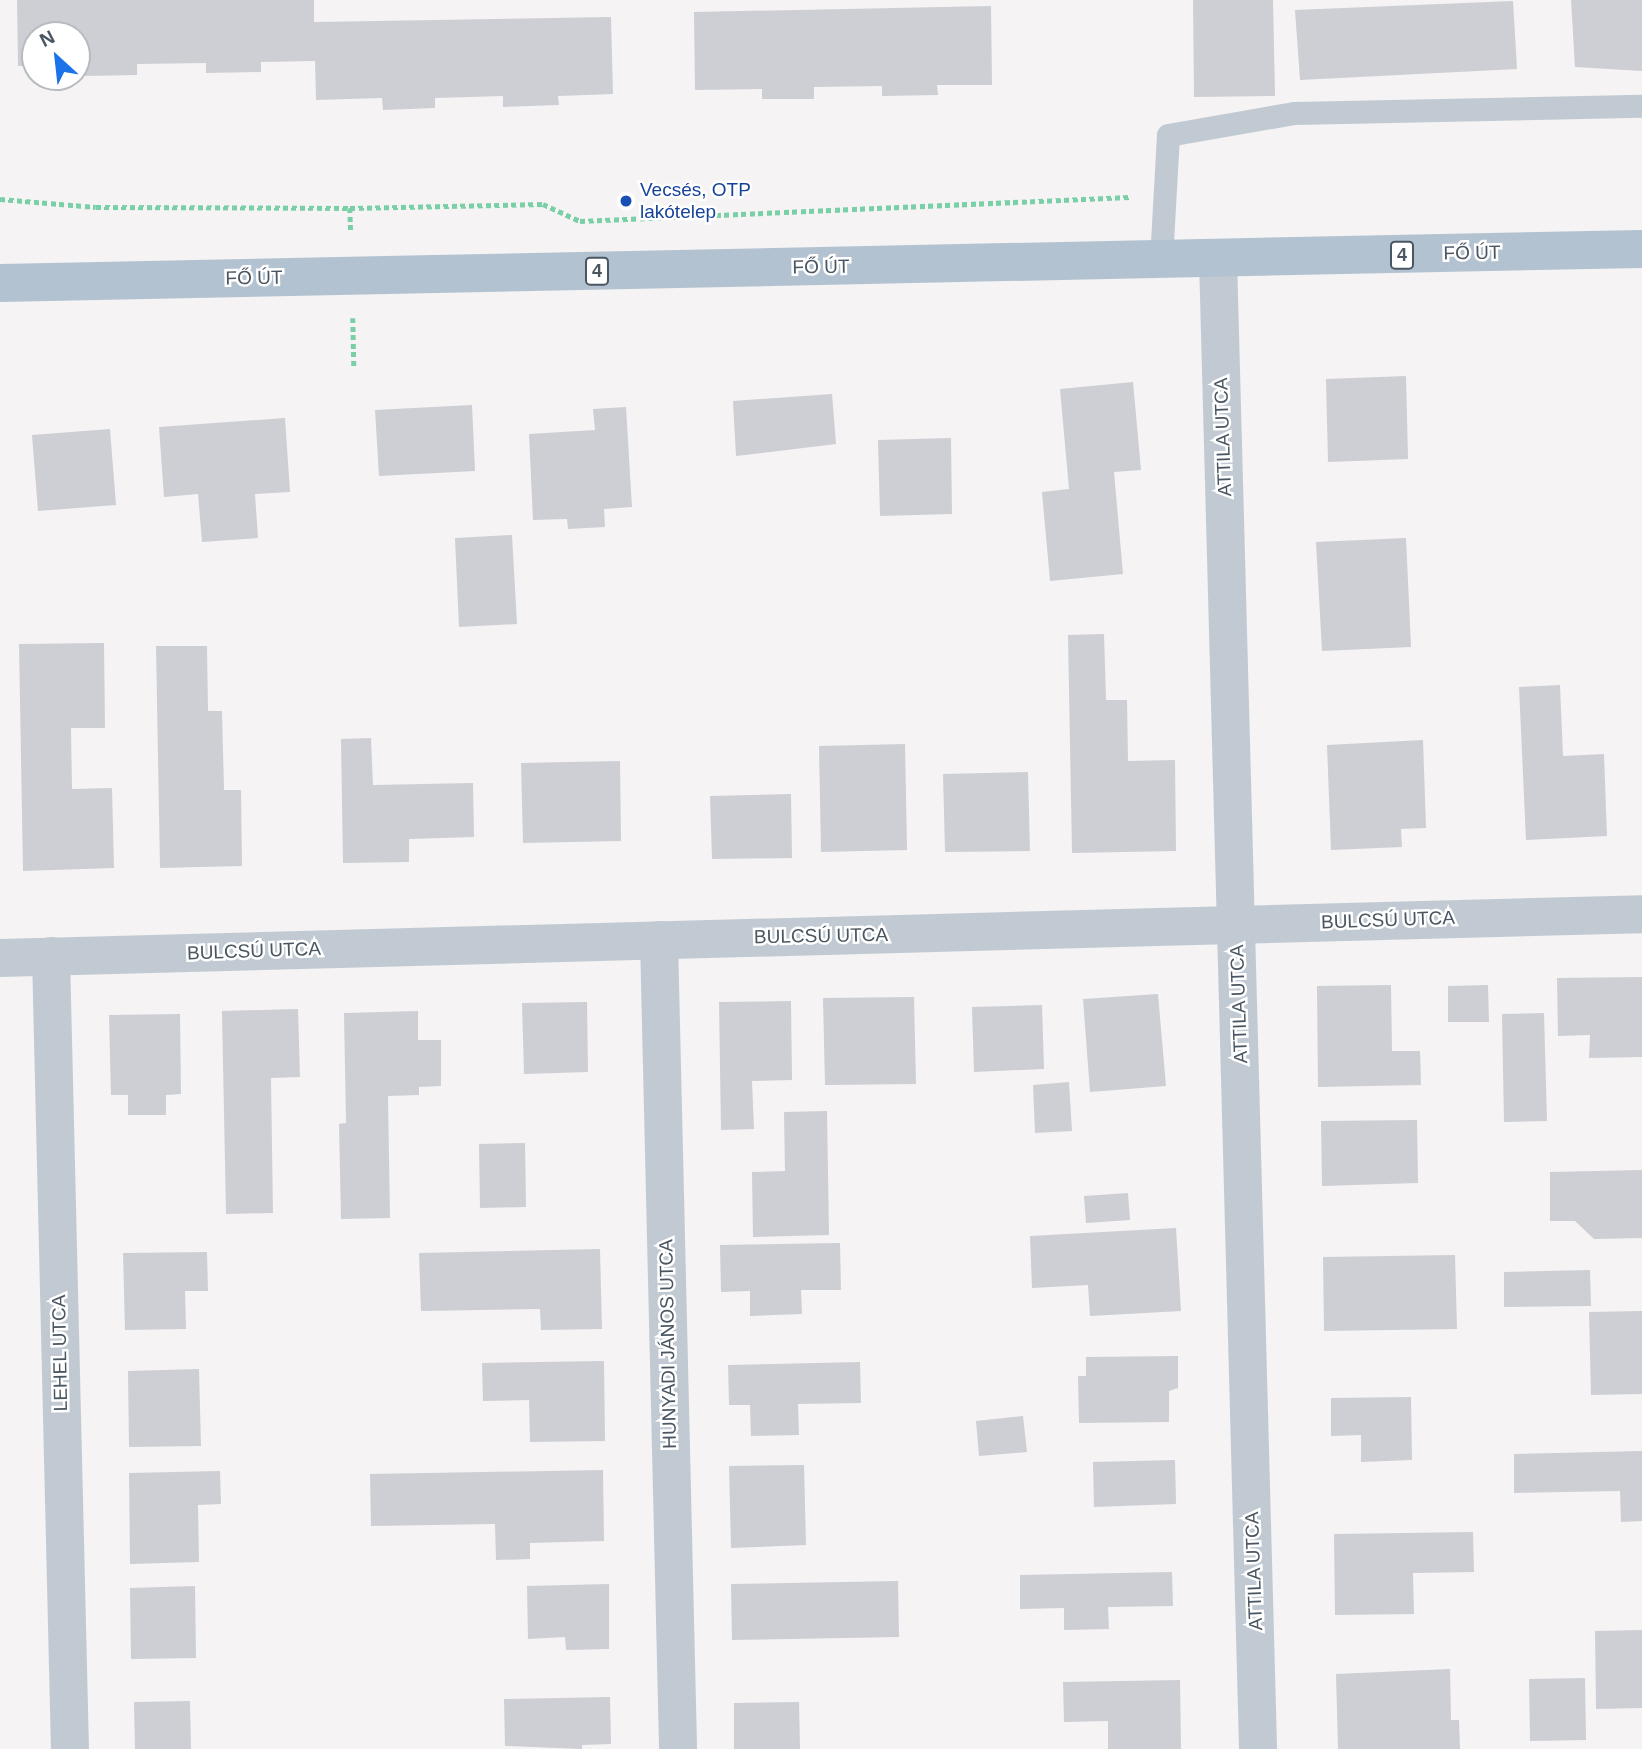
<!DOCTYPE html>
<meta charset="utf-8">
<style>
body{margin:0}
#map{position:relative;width:1642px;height:1749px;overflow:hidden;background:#f5f3f3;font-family:Arial,sans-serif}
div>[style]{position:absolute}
.building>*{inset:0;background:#cdcfd5}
.path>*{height:4.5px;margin-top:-2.25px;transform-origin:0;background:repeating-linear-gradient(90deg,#7ad0a6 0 5px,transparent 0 8.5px)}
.lane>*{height:23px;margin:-11.5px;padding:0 11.5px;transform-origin:11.5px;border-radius:11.5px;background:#c1cad2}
.street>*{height:38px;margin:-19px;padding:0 19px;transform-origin:19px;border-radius:19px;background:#c1cad2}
.primary>*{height:38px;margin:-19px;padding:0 19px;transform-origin:19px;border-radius:19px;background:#b3c2d1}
.dots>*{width:19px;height:19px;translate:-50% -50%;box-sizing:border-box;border:4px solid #fff;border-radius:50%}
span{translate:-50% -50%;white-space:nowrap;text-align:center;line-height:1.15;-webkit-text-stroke:5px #fff;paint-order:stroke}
.shield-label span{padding:2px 5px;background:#fff;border:2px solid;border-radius:5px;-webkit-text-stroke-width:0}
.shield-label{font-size:18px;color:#4a5661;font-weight:700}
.transit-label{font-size:19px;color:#164399}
.left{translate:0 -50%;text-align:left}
.street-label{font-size:19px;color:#4a5661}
.north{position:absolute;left:21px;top:21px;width:70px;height:70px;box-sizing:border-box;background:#fff;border:2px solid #b7bbc0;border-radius:50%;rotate:333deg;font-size:19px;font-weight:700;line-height:28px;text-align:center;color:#4a5661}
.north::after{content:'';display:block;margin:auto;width:24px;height:32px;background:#1a73e8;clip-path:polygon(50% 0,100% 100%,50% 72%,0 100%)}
</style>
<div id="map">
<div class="building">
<i style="clip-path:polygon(17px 0,314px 0,314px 22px,611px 17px,613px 94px,558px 96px,559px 105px,503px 107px,503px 96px,435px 98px,435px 108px,383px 110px,382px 98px,316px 100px,315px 61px,261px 62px,261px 72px,206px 73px,206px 63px,137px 64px,137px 75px,85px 76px,85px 66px,77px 66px,77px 35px,35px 35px,35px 66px,18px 66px)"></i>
<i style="clip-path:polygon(1193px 0,1273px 0,1275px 96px,1194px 97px)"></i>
<i style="clip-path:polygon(1571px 0,1642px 0,1642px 71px,1575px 67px)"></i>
<i style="clip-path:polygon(1513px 1px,1517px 69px,1300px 80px,1295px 10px)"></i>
<i style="clip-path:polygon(991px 6px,992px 85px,937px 85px,938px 95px,882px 96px,882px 86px,814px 87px,814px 99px,762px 99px,762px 89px,695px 90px,694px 12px)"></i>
<i style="clip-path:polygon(1406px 376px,1408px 459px,1328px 462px,1326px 379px)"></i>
<i style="clip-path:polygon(1133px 382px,1141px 470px,1114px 472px,1123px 574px,1050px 581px,1042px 492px,1069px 489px,1060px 389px)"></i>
<i style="clip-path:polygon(832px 394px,836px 444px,736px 456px,733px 401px)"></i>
<i style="clip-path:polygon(472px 405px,475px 471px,379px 476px,375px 410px)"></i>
<i style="clip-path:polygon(626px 407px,632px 507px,604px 509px,605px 527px,568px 529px,567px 519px,533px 520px,529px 434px,595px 430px,593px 409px)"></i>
<i style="clip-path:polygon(285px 418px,290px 492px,255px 494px,258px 538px,202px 542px,198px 494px,164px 497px,159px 427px)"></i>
<i style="clip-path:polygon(110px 429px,116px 505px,38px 511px,32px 435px)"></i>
<i style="clip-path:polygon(951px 438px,952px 514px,880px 516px,878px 440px)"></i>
<i style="clip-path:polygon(512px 535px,517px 624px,459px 627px,455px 538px)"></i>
<i style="clip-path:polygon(1406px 538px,1411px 647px,1322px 651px,1316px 542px)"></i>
<i style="clip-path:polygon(1104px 634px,1106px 700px,1127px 700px,1128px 761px,1175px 760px,1176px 851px,1072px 853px,1068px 635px)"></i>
<i style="clip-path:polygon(104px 643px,105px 728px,71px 728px,72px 789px,112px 788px,114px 868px,23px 871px,19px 644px)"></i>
<i style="clip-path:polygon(156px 646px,207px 646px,208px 711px,222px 711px,224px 790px,241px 790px,242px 866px,160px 868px)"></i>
<i style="clip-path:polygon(1560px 685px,1563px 756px,1604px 754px,1607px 836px,1526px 840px,1519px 687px)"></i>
<i style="clip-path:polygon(371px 738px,373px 785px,473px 783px,474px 837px,409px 839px,409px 862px,343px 863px,341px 739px)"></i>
<i style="clip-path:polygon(1423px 740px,1426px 828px,1401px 829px,1402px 847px,1331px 850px,1327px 745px)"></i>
<i style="clip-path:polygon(905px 744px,907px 850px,821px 852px,819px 746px)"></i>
<i style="clip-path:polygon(620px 761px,621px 841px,523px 843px,521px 763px)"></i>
<i style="clip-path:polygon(1028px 772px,1030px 851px,945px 852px,943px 774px)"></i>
<i style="clip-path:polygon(791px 794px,792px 858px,712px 859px,710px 796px)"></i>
<i style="clip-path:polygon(1642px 977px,1642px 1057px,1589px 1058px,1590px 1035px,1558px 1036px,1557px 978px)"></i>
<i style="clip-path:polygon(1391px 985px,1392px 1051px,1420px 1051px,1421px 1085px,1318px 1087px,1317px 986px)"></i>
<i style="clip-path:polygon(1488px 985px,1489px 1022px,1448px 1022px,1448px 986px)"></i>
<i style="clip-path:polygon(1158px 994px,1166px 1086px,1090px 1092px,1083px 999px)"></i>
<i style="clip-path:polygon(914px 997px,916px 1084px,825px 1085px,823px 998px)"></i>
<i style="clip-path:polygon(791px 1001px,792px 1080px,752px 1081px,754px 1129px,721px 1130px,719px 1002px)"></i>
<i style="clip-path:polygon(587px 1002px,588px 1072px,524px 1074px,522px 1003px)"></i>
<i style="clip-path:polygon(1042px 1005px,1044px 1069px,974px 1072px,972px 1007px)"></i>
<i style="clip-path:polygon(298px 1009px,300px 1077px,271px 1078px,273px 1213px,226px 1214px,222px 1011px)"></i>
<i style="clip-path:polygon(418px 1011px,418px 1040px,441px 1040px,441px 1086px,419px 1087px,419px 1095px,388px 1096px,390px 1218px,341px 1219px,339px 1124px,346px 1123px,344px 1013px)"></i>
<i style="clip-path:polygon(1544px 1013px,1547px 1121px,1504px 1122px,1502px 1014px)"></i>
<i style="clip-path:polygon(180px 1014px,181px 1094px,166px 1095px,166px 1115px,128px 1115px,128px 1095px,111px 1095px,109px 1015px)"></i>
<i style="clip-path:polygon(1069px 1082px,1072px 1131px,1035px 1133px,1033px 1085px)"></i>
<i style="clip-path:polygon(827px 1111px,829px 1235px,753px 1237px,752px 1172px,785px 1171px,784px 1112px)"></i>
<i style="clip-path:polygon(1417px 1120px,1418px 1183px,1322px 1186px,1321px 1121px)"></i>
<i style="clip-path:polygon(525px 1143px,526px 1207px,480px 1208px,479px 1144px)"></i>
<i style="clip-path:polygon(1642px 1170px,1642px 1238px,1594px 1239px,1575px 1221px,1550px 1221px,1550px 1172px)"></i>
<i style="clip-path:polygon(1128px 1193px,1130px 1220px,1086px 1223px,1084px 1196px)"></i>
<i style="clip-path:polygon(1176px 1228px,1181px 1311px,1090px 1316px,1088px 1285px,1032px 1288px,1030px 1236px)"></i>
<i style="clip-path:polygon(840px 1243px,841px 1290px,801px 1290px,802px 1314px,750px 1316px,750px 1291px,721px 1292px,720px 1245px)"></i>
<i style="clip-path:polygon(600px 1249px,602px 1329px,541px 1330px,540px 1309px,421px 1311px,419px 1253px)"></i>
<i style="clip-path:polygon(207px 1252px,208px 1291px,185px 1291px,186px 1329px,125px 1330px,123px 1253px)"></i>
<i style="clip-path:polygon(1455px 1255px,1457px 1329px,1324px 1331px,1323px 1257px)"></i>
<i style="clip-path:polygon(1590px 1270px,1591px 1306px,1504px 1307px,1504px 1272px)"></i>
<i style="clip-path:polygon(1642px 1311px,1642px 1394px,1591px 1395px,1589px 1312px)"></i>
<i style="clip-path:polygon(1178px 1356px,1178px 1388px,1169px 1391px,1169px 1422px,1079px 1423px,1078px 1376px,1086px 1376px,1086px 1357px)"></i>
<i style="clip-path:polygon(604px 1361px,605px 1441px,530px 1442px,529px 1400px,483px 1401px,482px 1363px)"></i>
<i style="clip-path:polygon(860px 1362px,861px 1403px,798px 1404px,799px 1435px,751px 1436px,750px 1405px,729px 1405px,728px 1365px)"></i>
<i style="clip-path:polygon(199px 1369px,201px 1446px,129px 1447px,128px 1371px)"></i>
<i style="clip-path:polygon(1411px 1397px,1412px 1460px,1361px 1462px,1361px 1435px,1331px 1436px,1331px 1398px)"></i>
<i style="clip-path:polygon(1023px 1416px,1027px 1452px,979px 1456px,976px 1421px)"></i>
<i style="clip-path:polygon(1642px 1451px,1642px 1521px,1621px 1522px,1620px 1491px,1514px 1493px,1514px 1454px)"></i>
<i style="clip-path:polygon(1175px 1460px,1176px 1504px,1094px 1507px,1093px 1462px)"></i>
<i style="clip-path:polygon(804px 1465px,806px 1545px,731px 1548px,729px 1466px)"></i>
<i style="clip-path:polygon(603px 1470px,604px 1541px,530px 1543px,530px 1559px,496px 1560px,495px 1524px,371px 1526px,370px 1474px)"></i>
<i style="clip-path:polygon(220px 1471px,221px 1504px,198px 1505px,199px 1562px,130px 1564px,129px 1473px)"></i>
<i style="clip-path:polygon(1473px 1532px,1474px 1572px,1413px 1573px,1414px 1614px,1335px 1615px,1334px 1534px)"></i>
<i style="clip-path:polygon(1172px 1572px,1173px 1606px,1108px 1607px,1109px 1629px,1064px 1630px,1064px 1608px,1020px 1609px,1020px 1575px)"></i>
<i style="clip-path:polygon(898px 1581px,899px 1637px,732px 1640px,731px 1584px)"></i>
<i style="clip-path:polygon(609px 1584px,609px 1649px,566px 1650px,565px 1637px,528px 1639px,527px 1586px)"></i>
<i style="clip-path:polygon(195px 1586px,196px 1658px,131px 1659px,130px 1588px)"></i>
<i style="clip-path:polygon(1642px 1630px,1642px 1708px,1596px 1709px,1595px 1631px)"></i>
<i style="clip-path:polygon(1450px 1669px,1451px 1720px,1459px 1720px,1460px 1749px,1338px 1749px,1336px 1674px)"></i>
<i style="clip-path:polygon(1585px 1678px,1586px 1740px,1530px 1741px,1529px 1679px)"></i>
<i style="clip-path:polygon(1180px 1680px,1181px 1749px,1108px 1749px,1108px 1721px,1064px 1722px,1063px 1682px)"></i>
<i style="clip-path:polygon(610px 1697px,611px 1744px,582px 1745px,582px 1749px,505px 1746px,504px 1699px)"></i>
<i style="clip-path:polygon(190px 1701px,191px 1749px,135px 1749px,134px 1702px)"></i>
<i style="clip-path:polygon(799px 1702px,800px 1749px,734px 1749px,734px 1703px)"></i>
</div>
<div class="path">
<i style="left:0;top:199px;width:96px;rotate:4.8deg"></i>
<i style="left:96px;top:207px;width:254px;rotate:0.2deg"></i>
<i style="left:350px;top:208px;width:24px;rotate:88deg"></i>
<i style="left:350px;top:208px;width:193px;rotate:-1.2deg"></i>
<i style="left:543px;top:204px;width:41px;rotate:24.7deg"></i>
<i style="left:580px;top:221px;width:550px;rotate:-2.5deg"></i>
<i style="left:353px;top:318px;width:48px;rotate:88.8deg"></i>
</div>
<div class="lane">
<i style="left:1161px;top:260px;width:125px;rotate:-86.8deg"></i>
<i style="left:1168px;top:135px;width:128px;rotate:-9.9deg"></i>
<i style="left:1294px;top:113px;width:348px;rotate:-1.2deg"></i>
</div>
<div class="street">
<i style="left:1218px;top:259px;width:1491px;rotate:88.46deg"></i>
<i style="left:659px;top:940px;width:809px;rotate:88.65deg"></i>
<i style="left:51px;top:956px;width:793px;rotate:88.63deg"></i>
<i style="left:0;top:958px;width:1643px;rotate:-1.53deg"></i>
</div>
<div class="primary">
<i style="left:0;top:283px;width:1642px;rotate:-1.19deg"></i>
</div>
<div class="dots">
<i style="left:626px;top:201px;background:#1a4fb4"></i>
</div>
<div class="shield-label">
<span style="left:1402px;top:255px">4</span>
<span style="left:597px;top:271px">4</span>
</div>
<div class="transit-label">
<span class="left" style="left:640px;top:201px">Vecsés, OTP<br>lakótelep</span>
</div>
<div class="street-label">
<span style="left:1472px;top:253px;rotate:-1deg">FŐ ÚT</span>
<span style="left:821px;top:267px;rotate:-1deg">FŐ ÚT</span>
<span style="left:254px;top:278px;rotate:-1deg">FŐ ÚT</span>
<span style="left:1223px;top:437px;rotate:-92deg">ATTILA UTCA</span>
<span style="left:1388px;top:920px;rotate:-2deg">BULCSÚ UTCA</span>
<span style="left:821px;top:936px;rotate:-1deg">BULCSÚ UTCA</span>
<span style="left:254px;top:951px;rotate:-2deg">BULCSÚ UTCA</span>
<span style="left:1239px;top:1004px;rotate:-92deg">ATTILA UTCA</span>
<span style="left:668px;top:1344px;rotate:-91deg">HUNYADI JÁNOS UTCA</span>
<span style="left:60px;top:1353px;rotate:-91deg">LEHEL UTCA</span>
<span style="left:1254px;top:1571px;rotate:-92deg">ATTILA UTCA</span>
</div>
<div class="north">N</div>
</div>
